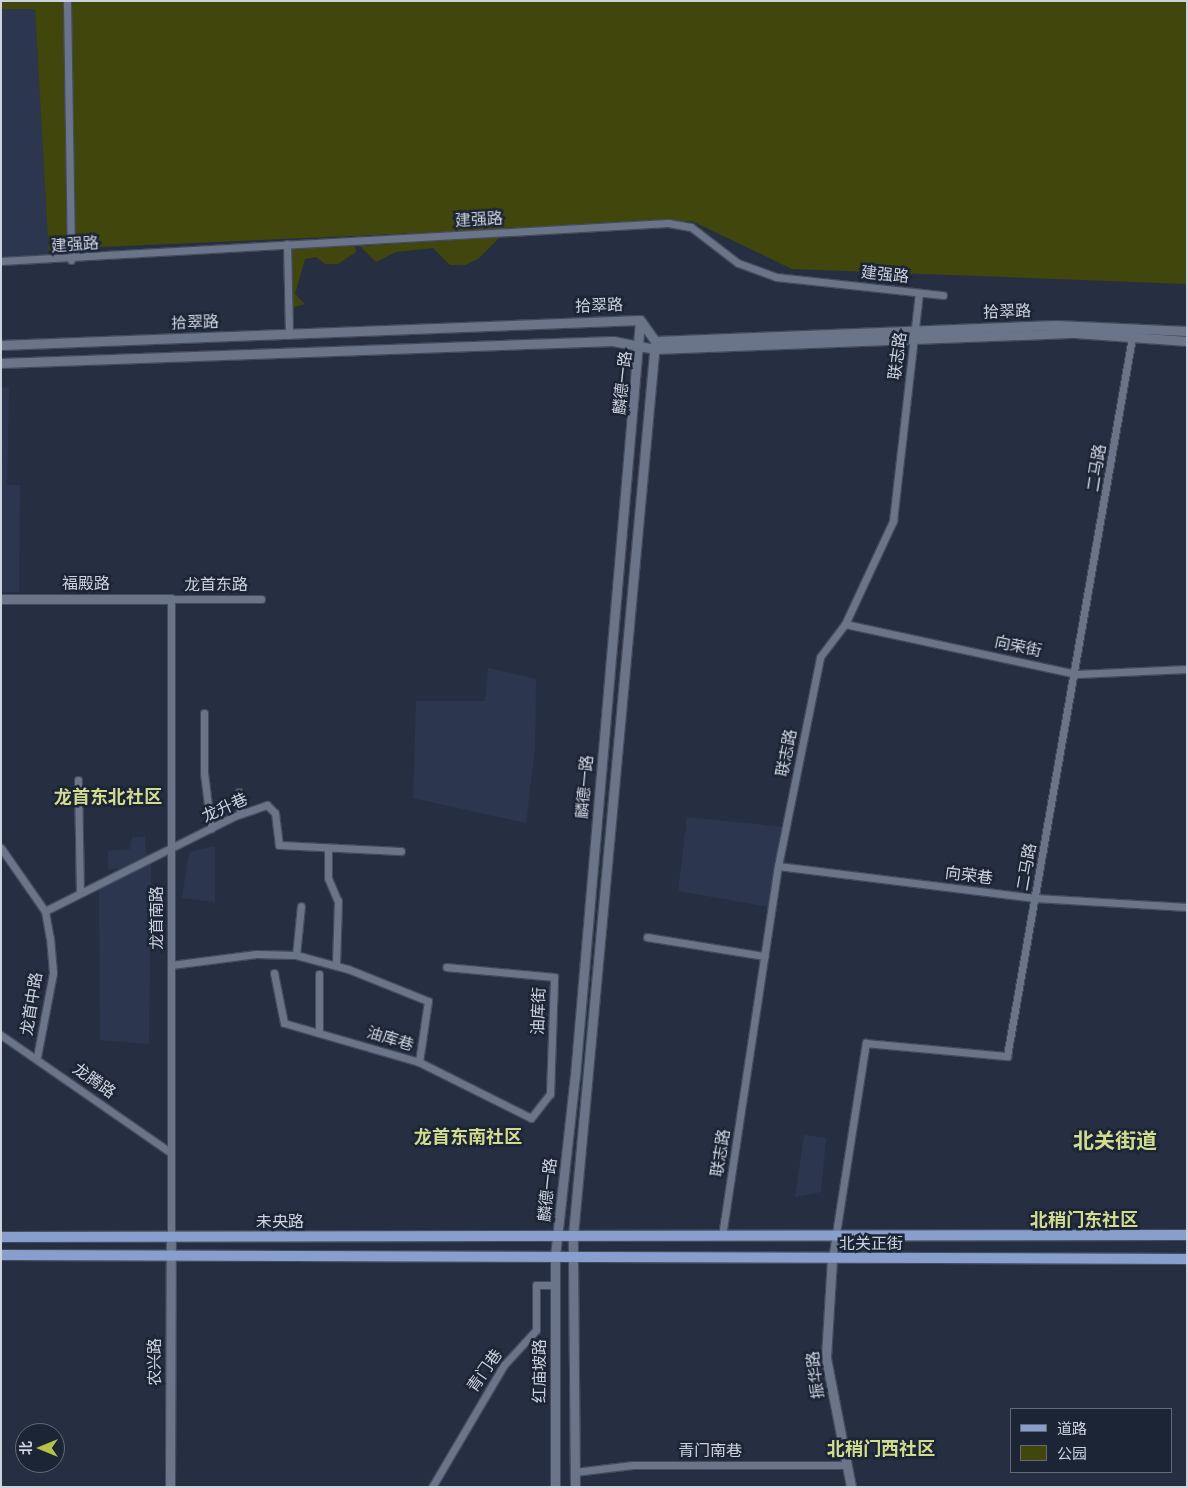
<!DOCTYPE html>
<meta charset="utf-8">
<style>
body{margin:0}
#map{position:relative;width:1188px;height:1488px;overflow:hidden;background:#262f41;font-family:"Public Sans","Noto Sans SC",sans-serif}
div>[style]{position:absolute}
.built>*{inset:0;background:#2c374f}
.green>*{inset:0;background:#41460c}
.roads{filter:drop-shadow(1px 0 #444b5a) drop-shadow(-1px 0 #444b5a) drop-shadow(0 1px #444b5a) drop-shadow(0 -1px #444b5a)}
.street>*{height:7px;margin:-3.5px;padding:0 3.5px;transform-origin:3.5px;border-radius:3.5px;background:#6b758a}
.secondary>*{height:9px;margin:-4.5px;padding:0 4.5px;transform-origin:4.5px;border-radius:4.5px;background:#6b758a}
.primary>*{height:10px;margin:-5px;padding:0 5px;transform-origin:5px;border-radius:5px;background:#889fcd}
span{translate:-50% -50%;white-space:nowrap;text-align:center;line-height:1.15;-webkit-text-stroke:5px #1c2536;paint-order:stroke}
.street-label{font-size:16px;color:#ccd2de}
.neighbourhood-label{font-size:18px;color:#d2dc8e;font-weight:700}
.district-label{font-size:21px;color:#d2dc8e;font-weight:700}
.frame{position:absolute;inset:0;border:2px solid #ccd2de;pointer-events:none}
.legend{position:absolute;left:1010px;top:1408px;width:162px;height:65px;box-sizing:border-box;background:#1c2536;border:1px solid #626a79;margin:0;padding:6px 9px;list-style:none;font-size:15px;color:#ccd2de}
.legend li{display:flex;align-items:center;gap:10px;height:25px}
.legend b{width:25px;border:1px solid #626a79}
.north{position:absolute;left:15px;top:1423px;width:50px;height:50px;box-sizing:border-box;background:#1c2536;border:1px solid #626a79;border-radius:50%;rotate:270deg;font-size:14px;font-weight:700;line-height:20px;text-align:center;color:#ccd2de}
.north::after{content:'';display:block;margin:auto;width:18px;height:22px;background:#b6c148;clip-path:polygon(50% 0,100% 100%,50% 72%,0 100%)}
</style>
<div id="map">
<div class="built">
<i style="clip-path:polygon(35px 8px,49px 259px,1px 259px,1px 9px)"></i>
<i style="clip-path:polygon(9px 387px,7px 485px,20px 485px,19px 592px,1px 592px,1px 388px)"></i>
<i style="clip-path:polygon(488px 668px,536px 679px,535px 750px,526px 823px,413px 798px,416px 701px,485px 701px)"></i>
<i style="clip-path:polygon(687px 817px,782px 827px,770px 907px,678px 891px)"></i>
<i style="clip-path:polygon(132px 837px,145px 837px,146px 859px,128px 868px,108px 869px,108px 851px,130px 849px)"></i>
<i style="clip-path:polygon(215px 846px,215px 902px,182px 898px,189px 852px)"></i>
<i style="clip-path:polygon(151px 862px,149px 1044px,100px 1040px,99px 887px)"></i>
<i style="clip-path:polygon(804px 1135px,826px 1138px,821px 1192px,795px 1197px)"></i>
</div>
<div class="green">
<i style="clip-path:polygon(1px 1px,1187px 1px,1187px 284px,792px 269px,692px 221px,100px 247px,49px 259px,35px 9px,1px 9px)"></i>
<i style="clip-path:polygon(500px 237px,478px 259px,465px 265px,450px 265px,433px 248px,396px 252px,376px 262px,360px 246px)"></i>
<i style="clip-path:polygon(355px 245px,356px 252px,338px 264px,325px 264px,316px 257px,305px 259px,295px 294px,305px 304px,291px 308px,290px 248px)"></i>
</div>
<div class="roads">
<div class="street">
<i style="left:67px;top:1px;width:259px;rotate:89.1deg"></i>
<i style="left:287px;top:244px;width:91px;rotate:88.7deg"></i>
<i style="left:1px;top:261px;width:668px;rotate:-3.26deg"></i>
<i style="left:668px;top:223px;width:23px;rotate:10deg"></i>
<i style="left:691px;top:227px;width:59px;rotate:37.5deg"></i>
<i style="left:738px;top:263px;width:40px;rotate:20.2deg"></i>
<i style="left:776px;top:277px;width:168px;rotate:6.2deg"></i>
<i style="left:845px;top:624px;width:237px;rotate:12.2deg"></i>
<i style="left:1077px;top:674px;width:110px;rotate:-2.6deg"></i>
<i style="left:204px;top:713px;width:60px;rotate:90deg"></i>
<i style="left:204px;top:773px;width:56px;rotate:82.9deg"></i>
<i style="left:78px;top:780px;width:113px;rotate:89deg"></i>
<i style="left:239px;top:792px;width:22px;rotate:87deg"></i>
<i style="left:1px;top:848px;width:77px;rotate:55.1deg"></i>
<i style="left:45px;top:911px;width:27px;rotate:80deg"></i>
<i style="left:50px;top:938px;width:35px;rotate:85deg"></i>
<i style="left:53px;top:973px;width:86px;rotate:100.8deg"></i>
<i style="left:328px;top:849px;width:29px;rotate:90deg"></i>
<i style="left:328px;top:878px;width:25px;rotate:67deg"></i>
<i style="left:338px;top:901px;width:63px;rotate:91.8deg"></i>
<i style="left:778px;top:866px;width:259px;rotate:7.1deg"></i>
<i style="left:1035px;top:898px;width:152px;rotate:3.4deg"></i>
<i style="left:45px;top:911px;width:212px;rotate:-26.6deg"></i>
<i style="left:235px;top:816px;width:34px;rotate:-19deg"></i>
<i style="left:267px;top:805px;width:11px;rotate:45deg"></i>
<i style="left:275px;top:813px;width:32px;rotate:83deg"></i>
<i style="left:279px;top:845px;width:122px;rotate:2.8deg"></i>
<i style="left:647px;top:937px;width:119px;rotate:9.2deg"></i>
<i style="left:296px;top:955px;width:49px;rotate:-84.2deg"></i>
<i style="left:171px;top:965px;width:86px;rotate:-7.4deg"></i>
<i style="left:256px;top:954px;width:40px;rotate:1.4deg"></i>
<i style="left:296px;top:955px;width:54px;rotate:15.1deg"></i>
<i style="left:348px;top:969px;width:86px;rotate:21.8deg"></i>
<i style="left:428px;top:1001px;width:62px;rotate:98.4deg"></i>
<i style="left:274px;top:973px;width:51px;rotate:78.7deg"></i>
<i style="left:284px;top:1023px;width:141px;rotate:16.1deg"></i>
<i style="left:419px;top:1062px;width:125px;rotate:26.6deg"></i>
<i style="left:531px;top:1118px;width:31px;rotate:-52deg"></i>
<i style="left:550px;top:1094px;width:117px;rotate:-88deg"></i>
<i style="left:554px;top:977px;width:108px;rotate:-174.7deg"></i>
<i style="left:319px;top:974px;width:59px;rotate:90deg"></i>
<i style="left:1px;top:1035px;width:206px;rotate:34.7deg"></i>
<i style="left:722px;top:1236px;width:374px;rotate:-81.4deg"></i>
<i style="left:778px;top:866px;width:213px;rotate:-78.6deg"></i>
<i style="left:820px;top:657px;width:41px;rotate:-52.9deg"></i>
<i style="left:845px;top:624px;width:114px;rotate:-65deg"></i>
<i style="left:893px;top:521px;width:229px;rotate:-83.5deg"></i>
<i style="left:171px;top:1237px;width:638px;rotate:-90deg"></i>
<i style="left:171px;top:599px;width:90px"></i>
<i style="left:832px;top:1259px;width:219px;rotate:-81.1deg"></i>
<i style="left:866px;top:1043px;width:142px;rotate:5.3deg"></i>
<i style="left:1007px;top:1056px;width:735px;rotate:-80.13deg"></i>
<i style="left:575px;top:1472px;width:58px;rotate:-6.9deg"></i>
<i style="left:633px;top:1465px;width:213px"></i>
<i style="left:432px;top:1487px;width:142px;rotate:-59.5deg"></i>
<i style="left:504px;top:1365px;width:47px;rotate:-47.6deg"></i>
<i style="left:536px;top:1330px;width:45px;rotate:-90deg"></i>
<i style="left:536px;top:1285px;width:19px"></i>
</div>
<div class="secondary">
<i style="left:1px;top:345px;width:639px;rotate:-2.24deg"></i>
<i style="left:640px;top:320px;width:26px;rotate:54deg"></i>
<i style="left:655px;top:341px;width:401px;rotate:-2.3deg"></i>
<i style="left:1056px;top:325px;width:131px;rotate:2.6deg"></i>
<i style="left:1px;top:363px;width:612px;rotate:-2.06deg"></i>
<i style="left:613px;top:341px;width:43px;rotate:10.8deg"></i>
<i style="left:655px;top:349px;width:420px;rotate:-2.2deg"></i>
<i style="left:1075px;top:333px;width:112px;rotate:4.1deg"></i>
<i style="left:1px;top:599px;width:170px"></i>
<i style="left:832px;top:1259px;width:99px;rotate:93.5deg"></i>
<i style="left:826px;top:1358px;width:131px;rotate:79deg"></i>
<i style="left:170px;top:1487px;width:250px;rotate:-89.8deg"></i>
<i style="left:555px;top:1487px;width:231px;rotate:-90deg"></i>
<i style="left:555px;top:1256px;width:181px;rotate:-83.7deg"></i>
<i style="left:575px;top:1076px;width:758px;rotate:-85.08deg"></i>
<i style="left:575px;top:1487px;width:252px;rotate:-90.5deg"></i>
<i style="left:573px;top:1235px;width:896px;rotate:-84.75deg"></i>
</div>
<div class="primary">
<i style="left:1px;top:1237px;width:1186px;rotate:-0.1deg"></i>
<i style="left:1px;top:1255px;width:1186px;rotate:0.19deg"></i>
</div>
</div>
<div class="street-label">
<span style="left:479px;top:220px;rotate:-3deg">建强路</span>
<span style="left:75px;top:245px;rotate:-4deg">建强路</span>
<span style="left:885px;top:275px;rotate:6deg">建强路</span>
<span style="left:599px;top:306px;rotate:-2deg">拾翠路</span>
<span style="left:1007px;top:312px;rotate:-2deg">拾翠路</span>
<span style="left:195px;top:323px;rotate:-2deg">拾翠路</span>
<span style="left:898px;top:356px;rotate:-82deg">联志路</span>
<span style="left:623px;top:383px;rotate:-84deg">麟德一路</span>
<span style="left:1097px;top:468px;rotate:-81deg">二马路</span>
<span style="left:86px;top:584px">福殿路</span>
<span style="left:216px;top:585px">龙首东路</span>
<span style="left:1018px;top:647px;rotate:12deg">向荣街</span>
<span style="left:787px;top:753px;rotate:-79deg">联志路</span>
<span style="left:585px;top:787px;rotate:-85deg">麟德一路</span>
<span style="left:225px;top:808px;rotate:-24deg">龙升巷</span>
<span style="left:1027px;top:867px;rotate:-80deg">二马路</span>
<span style="left:969px;top:876px;rotate:7deg">向荣巷</span>
<span style="left:157px;top:918px;rotate:-90deg">龙首南路</span>
<span style="left:32px;top:1004px;rotate:-81deg">龙首中路</span>
<span style="left:539px;top:1011px;rotate:-88deg">油库街</span>
<span style="left:390px;top:1039px;rotate:17deg">油库巷</span>
<span style="left:94px;top:1081px;rotate:35deg">龙腾路</span>
<span style="left:721px;top:1153px;rotate:-81deg">联志路</span>
<span style="left:548px;top:1190px;rotate:-84deg">麟德一路</span>
<span style="left:280px;top:1222px">未央路</span>
<span style="left:871px;top:1244px">北关正街</span>
<span style="left:155px;top:1362px;rotate:-90deg">农兴路</span>
<span style="left:485px;top:1371px;rotate:-55deg">青门巷</span>
<span style="left:540px;top:1371px;rotate:-90deg">红庙坡路</span>
<span style="left:816px;top:1375px;rotate:-97deg">振华路</span>
<span style="left:710px;top:1451px">青门南巷</span>
</div>
<div class="neighbourhood-label">
<span style="left:108px;top:797px">龙首东北社区</span>
<span style="left:468px;top:1137px">龙首东南社区</span>
<span style="left:1084px;top:1220px">北稍门东社区</span>
<span style="left:881px;top:1449px">北稍门西社区</span>
</div>
<div class="district-label">
<span style="left:1115px;top:1141px">北关街道</span>
</div>
<div class="frame"></div>
<ul class="legend">
<li><b style="height:6px;background:#889fcd"></b>道路</li>
<li><b style="height:14px;background:#41460c"></b>公园</li>
</ul>
<div class="north">北</div>
</div>
